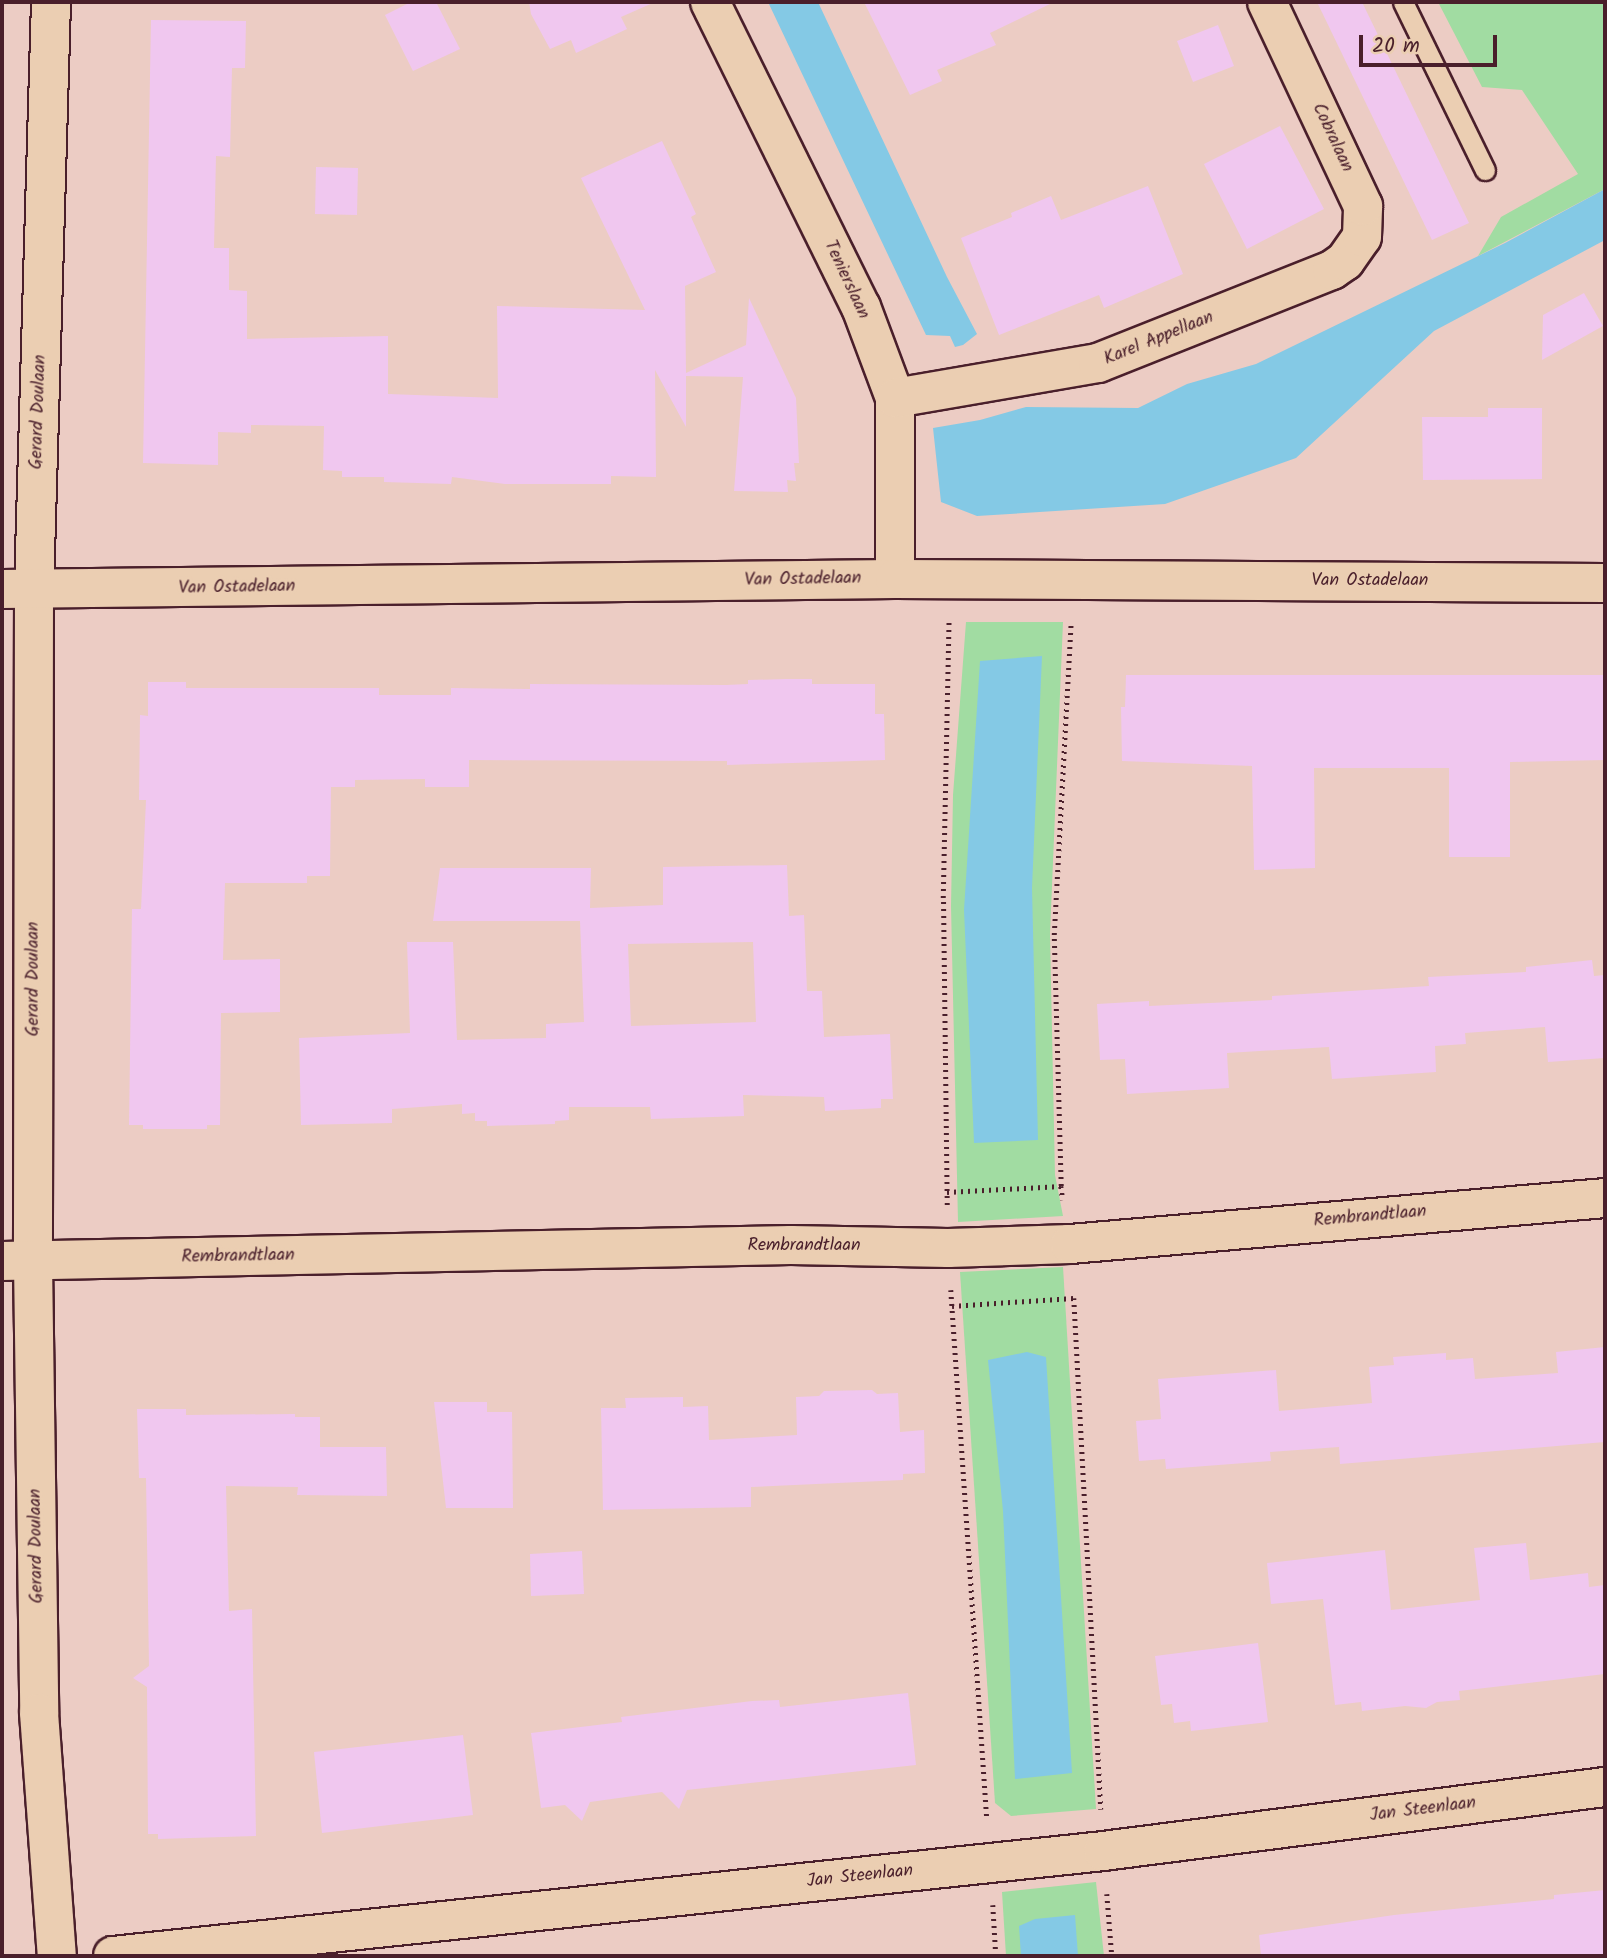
<!DOCTYPE html>
<style>
body{margin:0}
#map{position:relative;width:1607px;height:1958px;overflow:hidden;background:#ecccc4;font-family:Kalam,sans-serif}
div>[style]{position:absolute}
.green>*{inset:0;background:#a1dca2}
.water>*{inset:0;background:#84c9e5}
.building>*{inset:0;background:#f0c7ef}
.path>*{height:4.5px;margin-top:-2.25px;transform-origin:0;background:repeating-linear-gradient(90deg,#4a1f2b 0 2px,transparent 0 7px)}
.roads{filter:drop-shadow(2px 0 #4a1f2b) drop-shadow(-2px 0 #4a1f2b) drop-shadow(0 2px #4a1f2b) drop-shadow(0 -2px #4a1f2b)}
.lane>*{height:19px;margin:-9.5px;padding:0 9.5px;transform-origin:9.5px;border-radius:9.5px;background:#ebceb2}
.street>*{height:38px;margin:-19px;padding:0 19px;transform-origin:19px;border-radius:19px;background:#ebceb2}
span{translate:-50% -50%;white-space:nowrap;text-align:center;line-height:1.15;-webkit-text-stroke:6px #ebceb2;paint-order:stroke}
.street-label{font-size:18px;color:#4a1f2b}
.frame{position:absolute;inset:0;border:4px solid #4a1f2b;pointer-events:none}
.scale{position:absolute;left:1359px;top:35px;width:138px;height:32px;box-sizing:border-box;border:4px solid #4a1f2b;border-top:0;padding-left:9px;font-size:21px;line-height:24px;white-space:nowrap;color:#4a1f2b;-webkit-text-stroke:5px #ebceb2;paint-order:stroke}
</style>
<div id="map">
<div class="green">
<i style="clip-path:polygon(1438px 2px,1605px 2px,1605px 189px,1478px 256px,1501px 217px,1578px 174px,1522px 90px,1482px 87px)"></i>
<i style="clip-path:polygon(966px 622px,1063px 622px,1050px 934px,1055px 1175px,1063px 1216px,958px 1222px,951px 906px,953px 795px)"></i>
<i style="clip-path:polygon(1063px 1267px,1096px 1809px,1011px 1816px,995px 1803px,960px 1272px)"></i>
<i style="clip-path:polygon(1096px 1882px,1104px 1956px,1006px 1956px,1002px 1892px)"></i>
</div>
<div class="water">
<i style="clip-path:polygon(768px 2px,818px 2px,947px 277px,977px 334px,963px 345px,955px 347px,950px 336px,926px 335px)"></i>
<i style="clip-path:polygon(1605px 189px,1605px 240px,1434px 331px,1296px 458px,1165px 504px,977px 516px,941px 502px,933px 428px,980px 420px,1026px 407px,1138px 408px,1187px 384px,1256px 364px,1505px 243px)"></i>
<i style="clip-path:polygon(1042px 656px,1032px 888px,1038px 1140px,974px 1143px,964px 910px,980px 661px)"></i>
<i style="clip-path:polygon(1027px 1352px,1046px 1357px,1072px 1773px,1015px 1779px,1003px 1511px,988px 1360px)"></i>
<i style="clip-path:polygon(1075px 1915px,1078px 1956px,1021px 1956px,1019px 1926px,1035px 1919px)"></i>
</div>
<div class="building">
<i style="clip-path:polygon(411px 2px,436px 2px,460px 49px,413px 71px,385px 15px)"></i>
<i style="clip-path:polygon(529px 2px,655px 2px,621px 17px,627px 29px,576px 53px,571px 40px,550px 49px,531px 14px)"></i>
<i style="clip-path:polygon(864px 2px,1054px 2px,990px 33px,996px 45px,937px 70px,942px 81px,910px 95px)"></i>
<i style="clip-path:polygon(1317px 2px,1362px 2px,1469px 223px,1432px 240px)"></i>
<i style="clip-path:polygon(151px 20px,246px 21px,245px 68px,232px 68px,230px 157px,216px 156px,214px 248px,229px 248px,229px 290px,247px 291px,247px 339px,388px 336px,388px 394px,498px 398px,497px 306px,645px 310px,581px 178px,662px 141px,696px 214px,691px 217px,716px 272px,685px 286px,686px 373px,746px 345px,749px 298px,796px 398px,799px 463px,794px 463px,796px 481px,787px 480px,788px 492px,734px 491px,743px 377px,686px 376px,686px 427px,655px 370px,656px 477px,611px 476px,611px 484px,505px 484px,452px 477px,451px 484px,384px 482px,384px 477px,342px 477px,342px 471px,323px 470px,324px 426px,251px 425px,251px 433px,218px 432px,218px 465px,143px 463px)"></i>
<i style="clip-path:polygon(1218px 25px,1234px 66px,1193px 82px,1177px 41px)"></i>
<i style="clip-path:polygon(1280px 126px,1324px 209px,1247px 249px,1204px 164px)"></i>
<i style="clip-path:polygon(316px 167px,358px 168px,357px 215px,315px 214px)"></i>
<i style="clip-path:polygon(1148px 186px,1183px 274px,1104px 308px,1099px 295px,999px 335px,961px 238px,1012px 217px,1011px 213px,1051px 196px,1061px 220px)"></i>
<i style="clip-path:polygon(1584px 293px,1603px 326px,1542px 360px,1543px 315px)"></i>
<i style="clip-path:polygon(1488px 408px,1542px 408px,1542px 479px,1423px 480px,1422px 417px,1488px 417px)"></i>
<i style="clip-path:polygon(1126px 675px,1605px 675px,1605px 760px,1510px 762px,1510px 857px,1449px 857px,1449px 768px,1314px 768px,1315px 868px,1254px 870px,1252px 766px,1122px 761px,1121px 707px,1125px 707px)"></i>
<i style="clip-path:polygon(786px 679px,812px 679px,812px 684px,875px 684px,875px 714px,884px 714px,885px 760px,727px 765px,727px 761px,469px 760px,469px 787px,425px 787px,425px 779px,355px 780px,355px 787px,331px 787px,330px 876px,307px 876px,307px 883px,225px 883px,223px 960px,280px 959px,280px 1012px,221px 1013px,220px 1125px,207px 1125px,207px 1129px,143px 1129px,143px 1125px,129px 1125px,132px 909px,141px 909px,146px 800px,139px 800px,140px 715px,148px 716px,148px 682px,186px 682px,186px 688px,379px 688px,379px 695px,451px 695px,451px 688px,530px 689px,530px 684px,726px 685px,748px 684px,748px 680px)"></i>
<i style="clip-path:polygon(evenodd,787px 865px,789px 916px,804px 915px,807px 991px,822px 991px,824px 1037px,890px 1034px,893px 1099px,881px 1099px,881px 1108px,825px 1111px,824px 1097px,743px 1095px,744px 1116px,651px 1119px,650px 1107px,569px 1107px,569px 1120px,555px 1121px,555px 1124px,487px 1126px,487px 1121px,475px 1121px,475px 1113px,462px 1114px,462px 1104px,392px 1109px,392px 1123px,301px 1125px,299px 1038px,410px 1033px,407px 942px,453px 942px,457px 1040px,546px 1038px,546px 1024px,584px 1022px,580px 921px,433px 921px,440px 868px,591px 868px,590px 908px,663px 905px,663px 867px,787px 865px,753px 942px,756px 1022px,631px 1026px,628px 944px,753px 942px)"></i>
<i style="clip-path:polygon(1592px 960px,1594px 976px,1605px 975px,1605px 1058px,1548px 1062px,1545px 1027px,1465px 1033px,1466px 1044px,1435px 1046px,1436px 1072px,1332px 1079px,1329px 1047px,1227px 1053px,1229px 1088px,1127px 1094px,1125px 1059px,1100px 1060px,1097px 1004px,1149px 1001px,1149px 1006px,1272px 1000px,1272px 996px,1429px 986px,1428px 977px,1526px 972px,1526px 967px)"></i>
<i style="clip-path:polygon(1605px 1347px,1605px 1442px,1340px 1464px,1339px 1447px,1270px 1452px,1271px 1461px,1166px 1469px,1165px 1459px,1139px 1461px,1136px 1421px,1161px 1419px,1158px 1379px,1276px 1370px,1279px 1411px,1372px 1403px,1369px 1367px,1394px 1365px,1393px 1357px,1446px 1353px,1446px 1360px,1473px 1358px,1475px 1379px,1558px 1373px,1556px 1352px)"></i>
<i style="clip-path:polygon(872px 1390px,877px 1394px,898px 1393px,900px 1432px,924px 1430px,925px 1473px,903px 1474px,903px 1480px,751px 1487px,751px 1507px,603px 1510px,601px 1408px,626px 1408px,625px 1398px,683px 1397px,683px 1407px,708px 1406px,709px 1440px,797px 1435px,796px 1397px,819px 1396px,824px 1391px)"></i>
<i style="clip-path:polygon(434px 1402px,487px 1402px,487px 1412px,512px 1412px,513px 1508px,446px 1508px)"></i>
<i style="clip-path:polygon(137px 1409px,186px 1409px,186px 1415px,295px 1414px,295px 1417px,320px 1417px,320px 1447px,386px 1447px,387px 1496px,297px 1495px,298px 1487px,226px 1486px,229px 1611px,252px 1609px,256px 1836px,158px 1839px,158px 1834px,148px 1834px,147px 1687px,133px 1678px,149px 1666px,146px 1478px,139px 1478px)"></i>
<i style="clip-path:polygon(1526px 1543px,1530px 1580px,1588px 1573px,1589px 1587px,1605px 1585px,1605px 1674px,1459px 1691px,1460px 1700px,1437px 1702px,1426px 1708px,1405px 1706px,1362px 1711px,1361px 1702px,1335px 1705px,1323px 1599px,1271px 1604px,1267px 1563px,1385px 1550px,1391px 1610px,1480px 1600px,1474px 1548px)"></i>
<i style="clip-path:polygon(582px 1551px,584px 1594px,531px 1596px,530px 1554px)"></i>
<i style="clip-path:polygon(1258px 1643px,1268px 1722px,1191px 1731px,1190px 1721px,1174px 1723px,1172px 1704px,1161px 1705px,1155px 1656px)"></i>
<i style="clip-path:polygon(908px 1693px,916px 1765px,687px 1790px,679px 1809px,662px 1792px,590px 1802px,582px 1821px,565px 1805px,541px 1808px,531px 1733px,622px 1722px,621px 1717px,752px 1701px,779px 1700px,780px 1707px)"></i>
<i style="clip-path:polygon(463px 1735px,473px 1815px,322px 1833px,314px 1752px)"></i>
<i style="clip-path:polygon(1605px 1890px,1605px 1956px,1261px 1956px,1259px 1935px,1394px 1915px,1554px 1899px,1554px 1895px)"></i>
</div>
<div class="path">
<i style="left:1061px;top:1186px;width:251px;rotate:-91.6deg"></i>
<i style="left:1054px;top:935px;width:311px;rotate:-86.9deg"></i>
<i style="left:947px;top:1192px;width:114px;rotate:-3deg"></i>
<i style="left:1061px;top:1186px;width:14px;rotate:82deg"></i>
<i style="left:947px;top:1205px;width:307px;rotate:-90.7deg"></i>
<i style="left:943px;top:898px;width:276px;rotate:-88.8deg"></i>
<i style="left:951px;top:1290px;width:530px;rotate:86.11deg"></i>
<i style="left:952px;top:1306px;width:122px;rotate:-3.8deg"></i>
<i style="left:1074px;top:1298px;width:512px;rotate:86.98deg"></i>
<i style="left:1107px;top:1894px;width:62px;rotate:85.4deg"></i>
<i style="left:993px;top:1905px;width:51px;rotate:86.6deg"></i>
</div>
<div class="roads">
<div class="lane">
<i style="left:1403px;top:2px;width:187px;rotate:64deg"></i>
</div>
<div class="street">
<i style="left:51px;top:2px;width:588px;rotate:91.66deg"></i>
<i style="left:34px;top:590px;width:672px;rotate:90.09deg"></i>
<i style="left:33px;top:1262px;width:451px;rotate:89.2deg"></i>
<i style="left:39px;top:1713px;width:244px;rotate:85.8deg"></i>
<i style="left:710px;top:2px;width:340px;rotate:63.7deg"></i>
<i style="left:861px;top:307px;width:97px;rotate:69.5deg"></i>
<i style="left:895px;top:398px;width:181px;rotate:90deg"></i>
<i style="left:895px;top:398px;width:206px;rotate:-9.8deg"></i>
<i style="left:1098px;top:363px;width:252px;rotate:-21.7deg"></i>
<i style="left:1332px;top:270px;width:16px;rotate:-35deg"></i>
<i style="left:1345px;top:261px;width:29px;rotate:-55deg"></i>
<i style="left:1362px;top:237px;width:31px;rotate:-88deg"></i>
<i style="left:1363px;top:206px;width:225px;rotate:-115.2deg"></i>
<i style="left:2px;top:589px;width:893px;rotate:-0.64deg"></i>
<i style="left:895px;top:579px;width:710px;rotate:0.32deg"></i>
<i style="left:2px;top:1261px;width:789px;rotate:-1.16deg"></i>
<i style="left:791px;top:1245px;width:157px;rotate:1.1deg"></i>
<i style="left:948px;top:1248px;width:122px;rotate:-1.9deg"></i>
<i style="left:1070px;top:1244px;width:537px;rotate:-4.91deg"></i>
<i style="left:113px;top:1956px;width:996px;rotate:-6.05deg"></i>
<i style="left:1103px;top:1851px;width:506px;rotate:-7.27deg"></i>
</div>
</div>
<div class="street-label">
<span style="left:1332px;top:138px;rotate:65deg">Cobralaan</span>
<span style="left:846px;top:280px;rotate:65deg">Tenierslaan</span>
<span style="left:1159px;top:339px;rotate:-22deg">Karel Appellaan</span>
<span style="left:39px;top:412px;rotate:-88deg">Gerard Doulaan</span>
<span style="left:803px;top:580px;rotate:-1deg">Van Ostadelaan</span>
<span style="left:1370px;top:581px">Van Ostadelaan</span>
<span style="left:237px;top:588px;rotate:-1deg">Van Ostadelaan</span>
<span style="left:34px;top:979px;rotate:-90deg">Gerard Doulaan</span>
<span style="left:1370px;top:1217px;rotate:-5deg">Rembrandtlaan</span>
<span style="left:804px;top:1246px">Rembrandtlaan</span>
<span style="left:238px;top:1257px;rotate:-1deg">Rembrandtlaan</span>
<span style="left:37px;top:1546px;rotate:-91deg">Gerard Doulaan</span>
<span style="left:1423px;top:1810px;rotate:-7deg">Jan Steenlaan</span>
<span style="left:860px;top:1877px;rotate:-6deg">Jan Steenlaan</span>
</div>
<div class="frame"></div>
<div class="scale">20 m</div>
</div>
